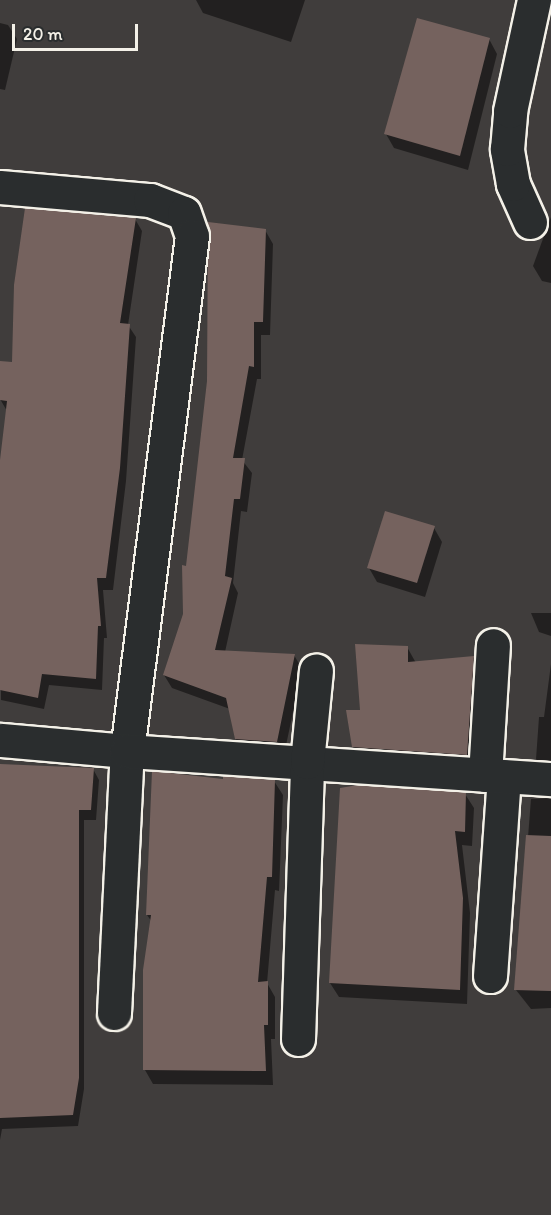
<!DOCTYPE html>
<style>
body{margin:0}
#map{position:relative;width:551px;height:1215px;overflow:hidden;background:#403d3c;font-family:Itim,sans-serif}
div>[style]{position:absolute}
.shadow>*{inset:0;background:#0007}
.building>*{inset:0;background:#75625e}
.roads{filter:drop-shadow(2px 0 #f4f1e8) drop-shadow(-2px 0 #f4f1e8) drop-shadow(0 2px #f4f1e8) drop-shadow(0 -2px #f4f1e8)}
.minor>*{height:33px;margin:-16.5px;padding:0 16.5px;transform-origin:16.5px;border-radius:16.5px;background:#2a2d2e}
span{translate:-50% -50%;white-space:nowrap;text-align:center;line-height:1.15;-webkit-text-stroke:4.5px #2a2d2e;paint-order:stroke}
.scale{position:absolute;left:12px;top:24px;width:126px;height:27px;box-sizing:border-box;border:3px solid #f4f1e8;border-top:0;padding-left:8px;font-size:18px;line-height:21px;white-space:nowrap;color:#f4f1e8;-webkit-text-stroke:4px #2a2d2e;paint-order:stroke}
</style>
<div id="map">
<div class="shadow">
<i style="clip-path:polygon(196px 0,305px 0,291px 42px,203px 13px)"></i>
<i style="clip-path:polygon(0 23px,8px 25px,17px 39px,5px 90px,0 89px)"></i>
<i style="clip-path:polygon(489px 39px,497px 54px,468px 170px,394px 148px,386px 134px)"></i>
<i style="clip-path:polygon(551px 217px,551px 283px,542px 281px,533px 266px)"></i>
<i style="clip-path:polygon(135px 219px,142px 231px,128px 325px,136px 337px,126px 481px,113px 590px,103px 590px,107px 638px,104px 638px,102px 690px,49px 685px,44px 709px,1px 700px,0 468px,7px 411px,0 399px,14px 364px)"></i>
<i style="clip-path:polygon(265px 230px,273px 244px,270px 335px,261px 335px,261px 379px,257px 379px,242px 460px,252px 473px,247px 512px,241px 511px,233px 583px,238px 593px,225px 652px,294px 655px,302px 669px,284px 755px,244px 752px,236px 739px,230px 709px,172px 688px,164px 675px,185px 614px,187px 568px)"></i>
<i style="clip-path:polygon(434px 528px,442px 542px,425px 597px,377px 582px,369px 568px)"></i>
<i style="clip-path:polygon(531px 613px,551px 613px,551px 636px,539px 632px)"></i>
<i style="clip-path:polygon(407px 647px,416px 663px,473px 657px,481px 672px,475px 769px,362px 761px,353px 747px,361px 711px)"></i>
<i style="clip-path:polygon(551px 664px,551px 774px,544px 773px,536px 759px,539px 717px,544px 717px)"></i>
<i style="clip-path:polygon(0 765px,93px 769px,99px 780px,96px 820px,84px 820px,84px 1089px,78px 1126px,2px 1129px,0 1140px)"></i>
<i style="clip-path:polygon(224px 781px,274px 781px,283px 795px,279px 891px,275px 890px,267px 983px,275px 997px,275px 1039px,271px 1039px,273px 1085px,153px 1084px,145px 1070px,152px 922px,147px 915px)"></i>
<i style="clip-path:polygon(465px 794px,474px 808px,472px 846px,462px 845px,470px 913px,467px 1004px,339px 997px,330px 983px)"></i>
<i style="clip-path:polygon(551px 798px,551px 1008px,531px 1009px,516px 990px,531px 799px)"></i>
</div>
<div class="building">
<i style="clip-path:polygon(417px 18px,490px 38px,460px 156px,384px 134px)"></i>
<i style="clip-path:polygon(25px 208px,136px 218px,120px 323px,130px 324px,120px 468px,106px 578px,97px 578px,101px 626px,98px 626px,96px 679px,42px 674px,38px 698px,0 690px,0 460px,7px 401px,0 400px,0 361px,12px 362px,14px 285px)"></i>
<i style="clip-path:polygon(208px 222px,266px 229px,263px 322px,254px 322px,254px 367px,249px 366px,233px 458px,245px 458px,240px 499px,234px 499px,225px 576px,232px 578px,215px 650px,295px 654px,277px 742px,235px 739px,226px 698px,163px 675px,183px 614px,182px 565px,186px 566px,207px 381px)"></i>
<i style="clip-path:polygon(385px 511px,435px 526px,417px 583px,367px 568px)"></i>
<i style="clip-path:polygon(355px 644px,408px 646px,408px 662px,474px 656px,467px 755px,352px 747px,346px 710px,360px 710px)"></i>
<i style="clip-path:polygon(0 764px,94px 768px,91px 810px,79px 810px,79px 1078px,73px 1115px,0 1118px)"></i>
<i style="clip-path:polygon(152px 771px,223px 779px,223px 776px,275px 780px,272px 877px,267px 877px,258px 982px,268px 981px,268px 1025px,264px 1025px,266px 1071px,143px 1070px,143px 970px,151px 915px,146px 915px)"></i>
<i style="clip-path:polygon(358px 785px,466px 792px,465px 832px,455px 831px,463px 898px,460px 990px,329px 983px,340px 788px)"></i>
<i style="clip-path:polygon(526px 835px,551px 836px,551px 991px,514px 990px)"></i>
</div>
<div class="roads">
<div class="minor">
<i style="left:0;top:187px;width:151px;rotate:5deg"></i>
<i style="left:150px;top:200px;width:36px;rotate:21deg"></i>
<i style="left:184px;top:213px;width:24px;rotate:71deg"></i>
<i style="left:192px;top:236px;width:519px;rotate:97.19deg"></i>
<i style="left:127px;top:751px;width:127px;rotate:-175deg"></i>
<i style="left:530px;top:222px;width:42px;rotate:-114.1deg"></i>
<i style="left:513px;top:184px;width:36px;rotate:-100deg"></i>
<i style="left:507px;top:149px;width:38px;rotate:-85deg"></i>
<i style="left:510px;top:111px;width:114px;rotate:-77.8deg"></i>
<i style="left:485px;top:775px;width:130px;rotate:-86.5deg"></i>
<i style="left:490px;top:976px;width:200px;rotate:-86deg"></i>
<i style="left:114px;top:1013px;width:262px;rotate:-87.2deg"></i>
<i style="left:127px;top:751px;width:425px;rotate:3.8deg"></i>
<i style="left:298px;top:1039px;width:277px;rotate:-88.1deg"></i>
<i style="left:307px;top:762px;width:92px;rotate:-84.4deg"></i>
</div>
</div>
<div class="scale">20 m</div>
</div>
